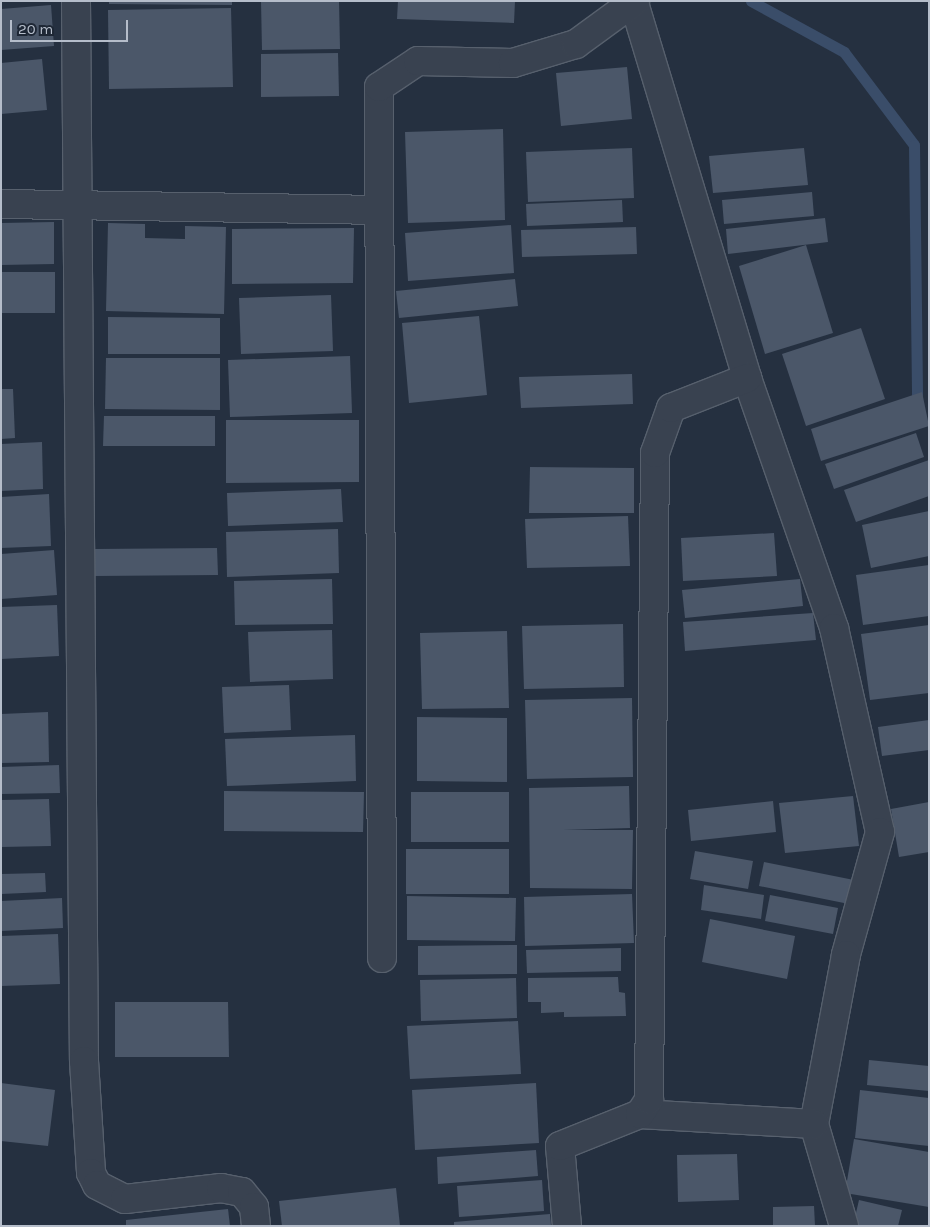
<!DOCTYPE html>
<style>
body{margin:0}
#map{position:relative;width:930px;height:1227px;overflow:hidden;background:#253040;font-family:Karla,sans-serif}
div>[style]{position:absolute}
.stream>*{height:11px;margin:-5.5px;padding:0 5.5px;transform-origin:5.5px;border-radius:5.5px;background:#3a4d69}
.building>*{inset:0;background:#4b5769}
.roads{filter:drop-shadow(1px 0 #57606d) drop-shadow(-1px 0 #57606d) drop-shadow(0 1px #57606d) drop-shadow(0 -1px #57606d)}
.minor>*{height:28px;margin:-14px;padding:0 14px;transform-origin:14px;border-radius:14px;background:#394250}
span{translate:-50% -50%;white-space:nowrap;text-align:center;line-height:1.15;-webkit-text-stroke:4px #1e2735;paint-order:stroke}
.frame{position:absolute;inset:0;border:2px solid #b5bdca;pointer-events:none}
.scale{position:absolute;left:10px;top:20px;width:118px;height:22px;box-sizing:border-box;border:2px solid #b5bdca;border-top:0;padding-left:6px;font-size:15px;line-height:18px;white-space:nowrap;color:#b5bdca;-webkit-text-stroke:4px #1e2735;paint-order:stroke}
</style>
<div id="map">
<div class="stream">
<i style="left:751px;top:1px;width:106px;rotate:28.7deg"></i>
<i style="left:844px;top:52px;width:116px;rotate:53deg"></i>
<i style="left:914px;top:145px;width:263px;rotate:89.3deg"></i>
</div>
<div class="building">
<i style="clip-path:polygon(109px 1px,232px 1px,232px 5px,109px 4px)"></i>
<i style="clip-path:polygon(261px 1px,339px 1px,340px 49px,262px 50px)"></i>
<i style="clip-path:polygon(398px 1px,515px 1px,514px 23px,397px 19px)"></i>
<i style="clip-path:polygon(51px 5px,54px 46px,1px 50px,1px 9px)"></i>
<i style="clip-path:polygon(231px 8px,233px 87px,109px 89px,108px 10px)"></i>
<i style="clip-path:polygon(338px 53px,339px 96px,261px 97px,261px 54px)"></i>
<i style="clip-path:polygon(42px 59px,47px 110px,1px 114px,1px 63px)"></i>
<i style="clip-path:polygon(627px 67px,632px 119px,561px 126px,556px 73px)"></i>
<i style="clip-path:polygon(503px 129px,505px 220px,408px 223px,405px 132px)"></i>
<i style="clip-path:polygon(632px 148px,634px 198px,528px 202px,526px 152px)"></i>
<i style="clip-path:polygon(804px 148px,808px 185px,713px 193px,709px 156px)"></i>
<i style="clip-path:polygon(812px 192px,814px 216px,724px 224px,722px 200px)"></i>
<i style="clip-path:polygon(622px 200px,623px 222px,527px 226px,526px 204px)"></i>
<i style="clip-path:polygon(825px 218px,828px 242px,728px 254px,726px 229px)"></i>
<i style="clip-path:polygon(54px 222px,54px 264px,1px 265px,1px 223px)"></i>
<i style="clip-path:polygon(108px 223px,145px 224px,145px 238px,185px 239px,185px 226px,226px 227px,224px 314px,106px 311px)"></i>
<i style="clip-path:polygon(511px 225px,514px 273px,408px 281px,405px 233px)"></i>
<i style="clip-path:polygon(636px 227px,637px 254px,522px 257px,521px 230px)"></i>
<i style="clip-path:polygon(354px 228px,353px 283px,232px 284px,232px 229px)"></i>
<i style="clip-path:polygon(806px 245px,833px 333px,765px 354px,739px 266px)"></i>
<i style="clip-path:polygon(1px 272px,55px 272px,55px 313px,1px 313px)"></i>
<i style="clip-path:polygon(515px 279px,518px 306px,399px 318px,396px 291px)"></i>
<i style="clip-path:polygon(331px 295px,333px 351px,241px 354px,239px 298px)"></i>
<i style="clip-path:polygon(479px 316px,487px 395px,409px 403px,402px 323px)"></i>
<i style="clip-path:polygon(108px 317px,220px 318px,220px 354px,108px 354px)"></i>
<i style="clip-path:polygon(861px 328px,885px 399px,806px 426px,782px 354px)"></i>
<i style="clip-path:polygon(350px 356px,352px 413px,230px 417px,228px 360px)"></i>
<i style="clip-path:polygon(106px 358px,220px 358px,220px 410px,105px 409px)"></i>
<i style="clip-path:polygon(632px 374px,633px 404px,521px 408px,519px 377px)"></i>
<i style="clip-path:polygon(1px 389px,13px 389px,15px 438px,1px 439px)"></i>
<i style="clip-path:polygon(922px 392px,929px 426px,821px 461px,811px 429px)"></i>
<i style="clip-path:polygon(104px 416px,215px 416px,215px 446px,103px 446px)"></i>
<i style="clip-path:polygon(226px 420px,359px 420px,359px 482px,226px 483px)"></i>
<i style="clip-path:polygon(916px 433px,924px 457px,834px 489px,825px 464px)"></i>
<i style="clip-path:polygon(42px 442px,43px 489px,1px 491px,1px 444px)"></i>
<i style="clip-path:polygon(929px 460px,929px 496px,856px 522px,844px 490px)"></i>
<i style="clip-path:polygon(530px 467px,634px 468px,634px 513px,529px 513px)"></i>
<i style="clip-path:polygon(341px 489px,343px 522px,228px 526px,227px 493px)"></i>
<i style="clip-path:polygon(49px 494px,51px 546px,1px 548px,1px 497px)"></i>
<i style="clip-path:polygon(929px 511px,929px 556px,871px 568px,862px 525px)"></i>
<i style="clip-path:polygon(628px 516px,630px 566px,527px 568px,525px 519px)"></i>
<i style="clip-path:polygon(338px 529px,339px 573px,227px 577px,226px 532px)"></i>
<i style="clip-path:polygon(774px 533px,777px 576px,683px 581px,681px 538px)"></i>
<i style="clip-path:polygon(217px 548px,218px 575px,95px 576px,95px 549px)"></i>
<i style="clip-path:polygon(54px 550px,57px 595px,1px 599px,1px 554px)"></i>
<i style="clip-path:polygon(929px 565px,929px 616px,863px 625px,856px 575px)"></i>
<i style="clip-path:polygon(332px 579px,333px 624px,235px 625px,234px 581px)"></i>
<i style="clip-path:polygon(800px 579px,803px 606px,685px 618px,682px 590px)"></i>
<i style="clip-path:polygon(57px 605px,59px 656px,1px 659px,1px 607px)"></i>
<i style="clip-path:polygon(813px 613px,816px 640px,685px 651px,683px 622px)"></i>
<i style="clip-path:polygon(623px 624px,624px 687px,524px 689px,522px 626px)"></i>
<i style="clip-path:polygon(929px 625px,929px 693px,870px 700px,861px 634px)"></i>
<i style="clip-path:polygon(332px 630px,333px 679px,250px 682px,248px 632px)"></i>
<i style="clip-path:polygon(507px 631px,509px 708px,422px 709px,420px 633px)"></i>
<i style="clip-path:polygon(289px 685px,291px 730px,224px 733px,222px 687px)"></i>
<i style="clip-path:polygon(632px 698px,633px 777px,527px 779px,525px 700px)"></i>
<i style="clip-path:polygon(48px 712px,49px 762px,1px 763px,1px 714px)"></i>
<i style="clip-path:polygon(417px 717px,507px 718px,507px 782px,417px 781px)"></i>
<i style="clip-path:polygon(929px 720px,929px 750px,882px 756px,878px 727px)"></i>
<i style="clip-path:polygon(355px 735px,356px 781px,227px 786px,225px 739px)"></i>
<i style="clip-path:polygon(59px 765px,60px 793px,1px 794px,1px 767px)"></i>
<i style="clip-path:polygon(629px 786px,630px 828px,563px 830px,633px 830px,632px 889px,530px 888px,529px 788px)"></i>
<i style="clip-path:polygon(224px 791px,364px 792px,363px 832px,224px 831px)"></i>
<i style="clip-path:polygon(411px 792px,509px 792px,509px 842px,411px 842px)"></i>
<i style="clip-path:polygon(853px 796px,859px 846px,785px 853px,779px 803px)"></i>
<i style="clip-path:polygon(49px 799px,51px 846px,1px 847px,1px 800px)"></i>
<i style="clip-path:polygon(773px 801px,776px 832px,691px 841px,688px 810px)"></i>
<i style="clip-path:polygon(929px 802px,929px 852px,899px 857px,891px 809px)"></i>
<i style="clip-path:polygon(406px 849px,509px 849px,509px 894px,406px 894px)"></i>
<i style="clip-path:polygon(695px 851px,753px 861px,748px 889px,690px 879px)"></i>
<i style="clip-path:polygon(764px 862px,854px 880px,849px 904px,759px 886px)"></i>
<i style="clip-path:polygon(45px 873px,46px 892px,1px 894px,1px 874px)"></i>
<i style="clip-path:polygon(704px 885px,764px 895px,761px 919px,701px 910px)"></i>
<i style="clip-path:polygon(632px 894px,634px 943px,525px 946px,524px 897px)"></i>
<i style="clip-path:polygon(770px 895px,838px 908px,833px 934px,765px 921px)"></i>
<i style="clip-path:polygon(407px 896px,516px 898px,515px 941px,407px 940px)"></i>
<i style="clip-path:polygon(62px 898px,63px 928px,1px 931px,1px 901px)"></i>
<i style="clip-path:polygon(710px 919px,795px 936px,787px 979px,702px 962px)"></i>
<i style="clip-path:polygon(58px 934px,60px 984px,1px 986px,1px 936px)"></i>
<i style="clip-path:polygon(517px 945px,517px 974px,418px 975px,418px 946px)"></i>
<i style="clip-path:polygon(621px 948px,621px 971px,527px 973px,526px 950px)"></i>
<i style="clip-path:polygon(618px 977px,619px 992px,625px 993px,626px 1016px,564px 1017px,564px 1012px,541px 1013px,541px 1002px,528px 1002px,528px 978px)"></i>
<i style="clip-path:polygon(516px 978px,517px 1018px,421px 1021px,420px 980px)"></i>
<i style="clip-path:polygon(115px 1002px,228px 1002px,229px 1057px,115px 1057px)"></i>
<i style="clip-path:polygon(518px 1021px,521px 1074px,410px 1079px,407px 1026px)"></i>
<i style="clip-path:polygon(869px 1060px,929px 1066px,929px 1091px,867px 1085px)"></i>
<i style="clip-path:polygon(1px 1083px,55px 1090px,48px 1146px,1px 1141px)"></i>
<i style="clip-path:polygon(536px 1083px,539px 1143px,415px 1150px,412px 1090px)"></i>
<i style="clip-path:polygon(860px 1090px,929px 1098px,929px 1146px,855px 1138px)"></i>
<i style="clip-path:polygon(854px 1139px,929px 1152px,929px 1207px,845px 1193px)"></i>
<i style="clip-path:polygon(536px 1150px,538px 1176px,438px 1184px,437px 1157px)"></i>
<i style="clip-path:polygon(737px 1154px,739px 1200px,678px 1202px,677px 1155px)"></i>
<i style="clip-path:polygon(542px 1180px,544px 1211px,459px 1217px,457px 1186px)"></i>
<i style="clip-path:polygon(396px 1188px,400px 1226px,282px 1226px,279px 1201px)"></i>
<i style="clip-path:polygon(859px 1200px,902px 1210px,898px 1226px,853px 1226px)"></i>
<i style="clip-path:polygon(814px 1206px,815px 1226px,773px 1226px,773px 1207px)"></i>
<i style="clip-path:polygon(228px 1209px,230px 1226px,126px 1226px,126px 1220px)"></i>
<i style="clip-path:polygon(550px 1214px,551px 1226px,454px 1226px,454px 1222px)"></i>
</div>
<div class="roads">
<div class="minor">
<i style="left:76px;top:1px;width:1060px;rotate:89.57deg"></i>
<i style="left:84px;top:1061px;width:112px;rotate:86.4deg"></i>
<i style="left:91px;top:1173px;width:13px;rotate:63deg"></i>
<i style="left:97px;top:1185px;width:31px;rotate:27deg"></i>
<i style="left:125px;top:1199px;width:97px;rotate:-6.5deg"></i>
<i style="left:221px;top:1188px;width:21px;rotate:11deg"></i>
<i style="left:242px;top:1192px;width:19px;rotate:51deg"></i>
<i style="left:254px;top:1207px;width:19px;rotate:84deg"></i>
<i style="left:634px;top:3px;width:392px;rotate:73.2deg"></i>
<i style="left:747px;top:378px;width:265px;rotate:70.8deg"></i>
<i style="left:834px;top:628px;width:209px;rotate:77.3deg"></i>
<i style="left:880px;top:832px;width:128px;rotate:105.5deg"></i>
<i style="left:846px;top:955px;width:172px;rotate:100.7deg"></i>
<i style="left:814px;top:1124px;width:106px;rotate:73.6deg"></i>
<i style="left:1px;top:204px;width:378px;rotate:0.9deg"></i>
<i style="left:382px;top:958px;width:871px;rotate:-90.2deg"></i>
<i style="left:379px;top:87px;width:47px;rotate:-33.7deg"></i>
<i style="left:418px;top:61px;width:95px;rotate:1.2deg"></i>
<i style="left:513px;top:63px;width:66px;rotate:-16.8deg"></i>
<i style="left:576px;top:44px;width:73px;rotate:-36.1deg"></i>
<i style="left:640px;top:1114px;width:174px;rotate:3.3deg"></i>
<i style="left:567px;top:1226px;width:80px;rotate:-95deg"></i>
<i style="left:560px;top:1146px;width:86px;rotate:-21.8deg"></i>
<i style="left:640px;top:1114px;width:17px;rotate:-57deg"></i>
<i style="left:649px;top:1100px;width:647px;rotate:-89.47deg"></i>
<i style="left:655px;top:453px;width:48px;rotate:-70.4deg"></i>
<i style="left:671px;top:408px;width:82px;rotate:-21.5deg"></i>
</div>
</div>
<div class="frame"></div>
<div class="scale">20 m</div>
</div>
